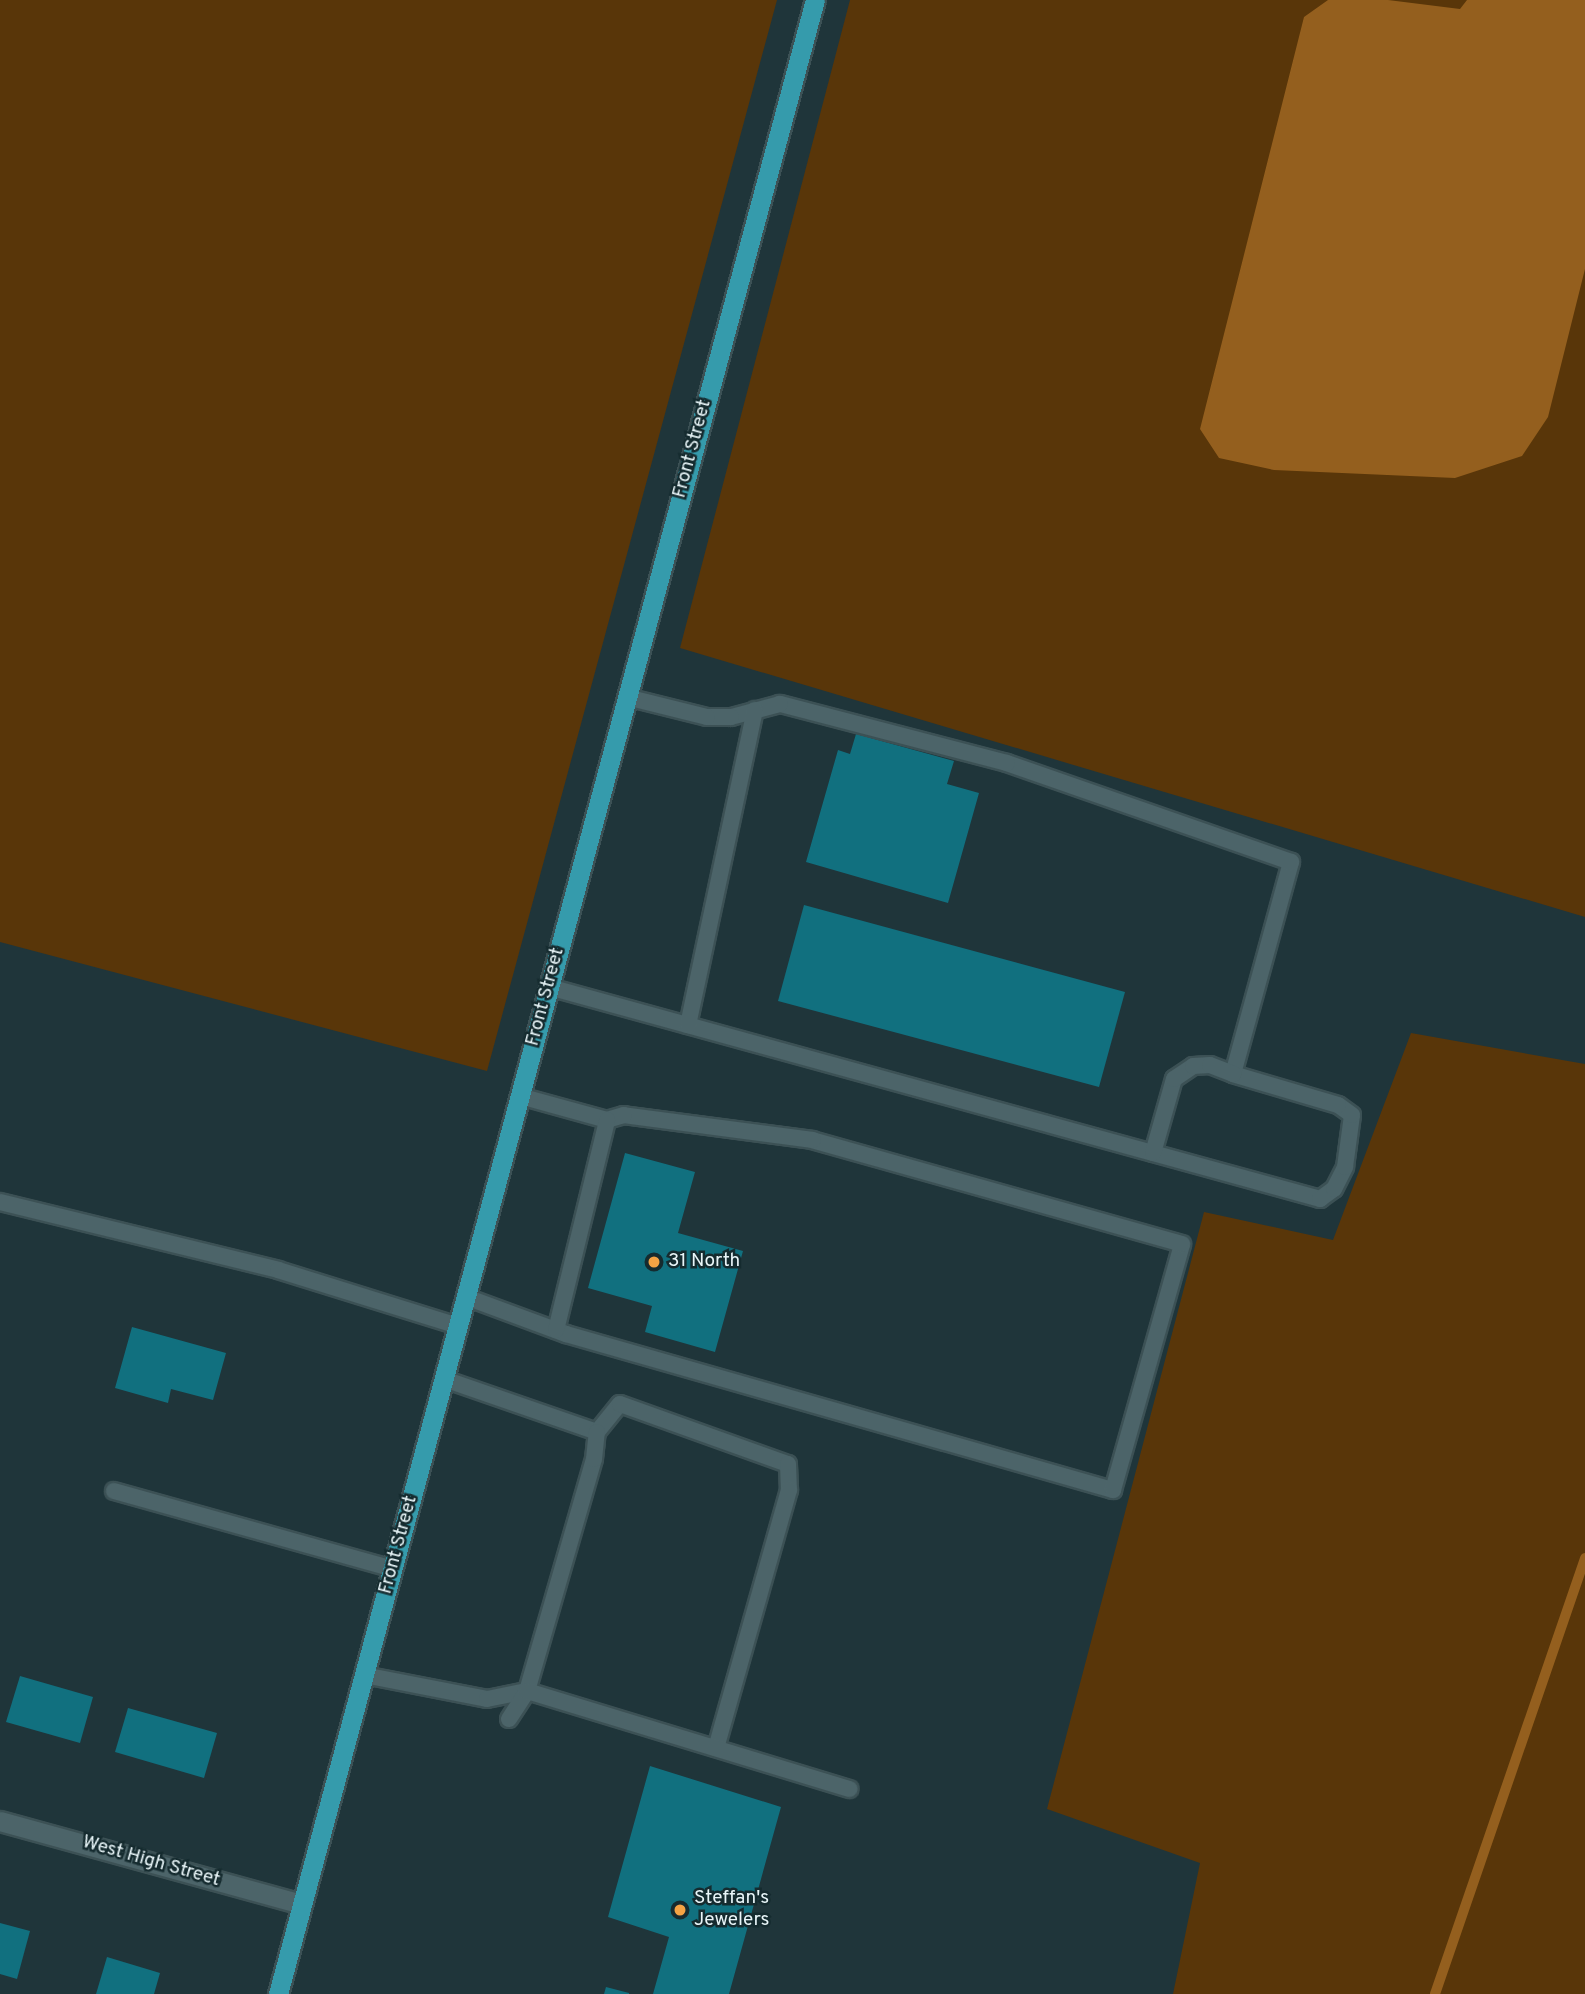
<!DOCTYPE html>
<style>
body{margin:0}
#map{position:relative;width:1585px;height:1994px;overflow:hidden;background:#1f353a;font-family:Overpass,sans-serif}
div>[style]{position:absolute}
.green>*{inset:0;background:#593609}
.water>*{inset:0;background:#945f1e}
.stream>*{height:10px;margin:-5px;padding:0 5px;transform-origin:5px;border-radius:5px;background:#945f1e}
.building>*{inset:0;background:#11707f}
.roads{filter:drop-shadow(2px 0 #3c5155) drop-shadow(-2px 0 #3c5155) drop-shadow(0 2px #3c5155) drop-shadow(0 -2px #3c5155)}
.service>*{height:16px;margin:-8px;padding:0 8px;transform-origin:8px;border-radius:8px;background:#4c6469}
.minor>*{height:19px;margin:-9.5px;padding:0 9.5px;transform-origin:9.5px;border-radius:9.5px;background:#4c6469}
.primary>*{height:19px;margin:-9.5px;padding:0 9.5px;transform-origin:9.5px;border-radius:9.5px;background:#359bac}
.dots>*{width:19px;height:19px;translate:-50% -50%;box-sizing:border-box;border:4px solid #152b2f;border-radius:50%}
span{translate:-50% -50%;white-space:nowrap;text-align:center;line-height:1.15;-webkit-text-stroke:5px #152b2f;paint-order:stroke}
.street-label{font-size:19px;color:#e8f5f8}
.poi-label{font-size:19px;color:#e8f5f8}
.left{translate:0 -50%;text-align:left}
</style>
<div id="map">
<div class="green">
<i style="clip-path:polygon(0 0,777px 0,487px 1071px,0 942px)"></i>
<i style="clip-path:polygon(850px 0,1585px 0,1585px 917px,680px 648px)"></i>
<i style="clip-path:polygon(1411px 1033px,1585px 1064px,1585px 1994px,1173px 1994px,1200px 1863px,1047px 1809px,1204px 1212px,1333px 1240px)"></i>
</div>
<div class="water">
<i style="clip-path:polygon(1328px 0,1388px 0,1460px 9px,1467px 0,1585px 0,1585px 269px,1548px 417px,1522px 456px,1455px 478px,1274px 470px,1219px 458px,1200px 429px,1304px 17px)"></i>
</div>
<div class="stream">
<i style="left:1435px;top:1994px;width:461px;rotate:-71deg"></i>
</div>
<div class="building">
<i style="clip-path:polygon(856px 734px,954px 761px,947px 784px,979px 793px,948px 903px,806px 862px,838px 750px,850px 754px)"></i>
<i style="clip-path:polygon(804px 905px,1125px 992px,1099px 1087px,778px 1001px)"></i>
<i style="clip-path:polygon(625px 1153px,695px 1172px,678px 1233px,743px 1251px,715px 1352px,645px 1332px,652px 1306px,588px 1288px)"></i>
<i style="clip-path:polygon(132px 1327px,226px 1353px,213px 1400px,171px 1389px,168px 1403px,115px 1388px)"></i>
<i style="clip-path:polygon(20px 1676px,93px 1697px,80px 1743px,6px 1722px)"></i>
<i style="clip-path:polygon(128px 1708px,217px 1733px,204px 1778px,115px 1752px)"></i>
<i style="clip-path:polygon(650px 1766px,781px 1807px,729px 1994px,653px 1994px,669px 1937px,608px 1917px)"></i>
<i style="clip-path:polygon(0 1923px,30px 1931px,17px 1979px,0 1974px)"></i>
<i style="clip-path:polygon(107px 1957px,160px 1973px,154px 1994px,96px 1994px)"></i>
<i style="clip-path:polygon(606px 1987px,629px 1993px,629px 1994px,604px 1994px)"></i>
</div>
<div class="roads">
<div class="service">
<i style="left:549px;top:987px;width:800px;rotate:15.37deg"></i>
<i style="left:1320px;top:1199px;width:17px;rotate:-36deg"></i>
<i style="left:1334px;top:1189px;width:25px;rotate:-63deg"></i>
<i style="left:1345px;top:1167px;width:52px;rotate:-82.3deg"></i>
<i style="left:1352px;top:1115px;width:17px;rotate:-144deg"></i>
<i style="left:1338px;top:1105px;width:109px;rotate:-163.6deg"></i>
<i style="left:1233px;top:1074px;width:220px;rotate:-74.7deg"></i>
<i style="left:1291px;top:862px;width:301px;rotate:-160.8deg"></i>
<i style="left:1007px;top:763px;width:235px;rotate:-165.4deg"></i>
<i style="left:780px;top:704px;width:51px;rotate:165.1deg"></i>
<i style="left:731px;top:717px;width:24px;rotate:180deg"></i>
<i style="left:707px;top:717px;width:82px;rotate:-166deg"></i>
<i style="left:688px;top:1025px;width:322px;rotate:-78deg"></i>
<i style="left:1153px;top:1153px;width:77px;rotate:-74.2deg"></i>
<i style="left:1174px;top:1079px;width:23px;rotate:-34deg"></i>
<i style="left:1193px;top:1066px;width:17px;rotate:-3deg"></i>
<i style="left:1210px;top:1065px;width:25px;rotate:21deg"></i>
<i style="left:0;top:1202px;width:286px;rotate:13.7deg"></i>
<i style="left:278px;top:1270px;width:189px;rotate:17.3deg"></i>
<i style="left:466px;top:1297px;width:107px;rotate:20.3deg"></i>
<i style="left:566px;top:1334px;width:569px;rotate:15.92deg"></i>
<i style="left:1113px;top:1490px;width:255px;rotate:-74.3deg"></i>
<i style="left:1182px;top:1244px;width:383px;rotate:-164.3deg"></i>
<i style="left:813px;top:1140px;width:191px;rotate:-172.5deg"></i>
<i style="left:624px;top:1115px;width:18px;rotate:164deg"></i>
<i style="left:607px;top:1120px;width:90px;rotate:-164.6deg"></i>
<i style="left:556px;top:1330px;width:216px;rotate:-76.3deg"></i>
<i style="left:444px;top:1379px;width:162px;rotate:19.1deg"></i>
<i style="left:597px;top:1432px;width:36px;rotate:-51deg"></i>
<i style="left:620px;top:1404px;width:178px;rotate:19.7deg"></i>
<i style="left:788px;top:1464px;width:26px;rotate:88deg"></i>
<i style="left:789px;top:1490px;width:268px;rotate:105.8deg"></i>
<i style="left:114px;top:1491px;width:290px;rotate:15.6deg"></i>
<i style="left:364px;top:1675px;width:125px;rotate:11deg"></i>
<i style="left:487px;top:1699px;width:41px;rotate:-11.3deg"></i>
<i style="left:527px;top:1691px;width:241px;rotate:-73.9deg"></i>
<i style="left:594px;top:1459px;width:27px;rotate:-84deg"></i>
<i style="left:509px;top:1719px;width:33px;rotate:-57deg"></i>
<i style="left:527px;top:1691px;width:337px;rotate:16.9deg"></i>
</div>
<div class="minor">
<i style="left:0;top:1821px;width:313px;rotate:15.4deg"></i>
</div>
<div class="primary">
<i style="left:278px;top:1994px;width:2065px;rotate:-74.93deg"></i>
</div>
</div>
<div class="dots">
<i style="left:654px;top:1262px;background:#f4a344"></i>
<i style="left:680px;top:1910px;background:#f4a344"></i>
</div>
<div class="street-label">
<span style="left:693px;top:449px;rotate:-75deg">Front Street</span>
<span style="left:546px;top:997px;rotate:-75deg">Front Street</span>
<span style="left:399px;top:1545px;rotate:-75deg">Front Street</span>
<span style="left:151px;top:1862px;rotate:16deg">West High Street</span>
</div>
<div class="poi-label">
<span class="left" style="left:668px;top:1262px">31 North</span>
<span class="left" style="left:694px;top:1910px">Steffan's<br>Jewelers</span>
</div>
</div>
